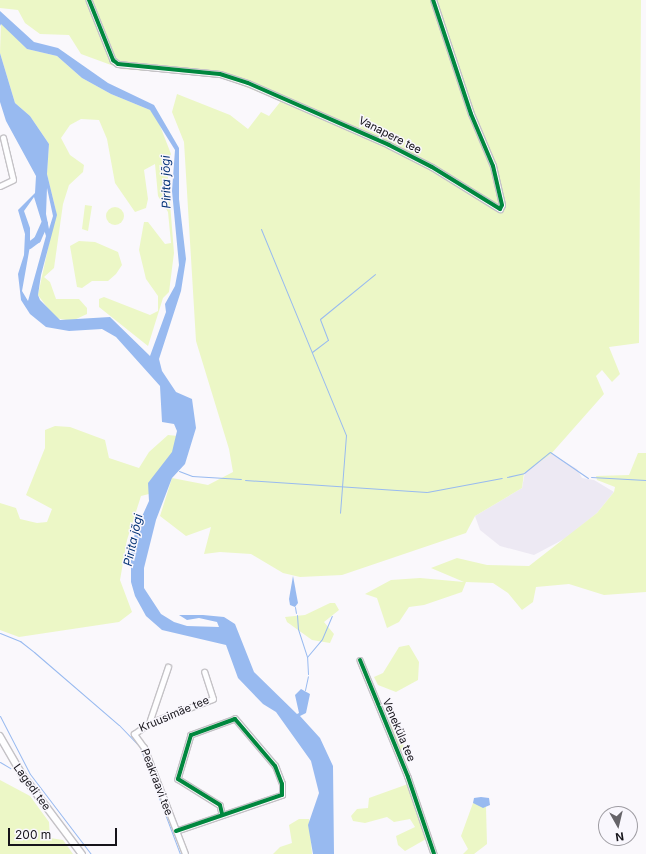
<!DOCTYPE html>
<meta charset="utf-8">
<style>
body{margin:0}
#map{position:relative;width:646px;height:854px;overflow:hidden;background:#faf8fc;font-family:Inter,sans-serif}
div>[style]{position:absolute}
.built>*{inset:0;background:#ede9f3}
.green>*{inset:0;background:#ecf7c6}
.round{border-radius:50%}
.water>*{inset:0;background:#98baf0}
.stream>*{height:1px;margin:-0.5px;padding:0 0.5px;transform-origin:0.5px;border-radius:0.5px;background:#98baf0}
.river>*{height:7px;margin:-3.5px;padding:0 3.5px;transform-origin:3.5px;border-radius:3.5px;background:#98baf0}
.roads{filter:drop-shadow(1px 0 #c4c2c6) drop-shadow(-1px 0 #c4c2c6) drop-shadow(0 1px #c4c2c6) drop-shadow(0 -1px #c4c2c6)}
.minor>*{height:4.5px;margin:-2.25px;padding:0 2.25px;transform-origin:2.25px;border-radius:2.25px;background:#fefeff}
.tertiary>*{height:5.5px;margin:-2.75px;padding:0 2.75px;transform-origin:2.75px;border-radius:2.75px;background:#fefeff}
.cycleway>*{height:4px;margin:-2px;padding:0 2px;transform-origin:2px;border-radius:2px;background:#00873e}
span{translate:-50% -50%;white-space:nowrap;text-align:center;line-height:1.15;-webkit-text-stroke:3px #f9f7fd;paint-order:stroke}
.street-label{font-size:11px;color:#16141a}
.water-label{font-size:12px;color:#053476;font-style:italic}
.north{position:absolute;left:598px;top:806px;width:40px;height:40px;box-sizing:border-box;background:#f9f7fd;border:1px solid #9e9ca2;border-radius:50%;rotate:172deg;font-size:11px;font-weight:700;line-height:16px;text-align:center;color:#16141a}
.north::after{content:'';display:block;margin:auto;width:14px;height:18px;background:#666469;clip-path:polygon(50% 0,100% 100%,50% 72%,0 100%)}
.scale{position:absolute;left:8px;top:828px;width:109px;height:18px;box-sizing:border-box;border:2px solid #16141a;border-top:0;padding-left:5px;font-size:12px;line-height:14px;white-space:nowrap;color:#16141a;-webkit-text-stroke:3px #f9f7fd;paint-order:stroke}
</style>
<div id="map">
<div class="built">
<i style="clip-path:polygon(550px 453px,577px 469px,582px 478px,594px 480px,614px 492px,597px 513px,566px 538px,534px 555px,500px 546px,480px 530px,475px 516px,522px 488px,525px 472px)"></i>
</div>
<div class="green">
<i style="clip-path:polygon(0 0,641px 0,639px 343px,609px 347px,620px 374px,612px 382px,602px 370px,596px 376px,604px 394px,551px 454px,524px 473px,522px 488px,475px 516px,466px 533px,342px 575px,300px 577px,283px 573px,251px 554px,220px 552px,204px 554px,211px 527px,186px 536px,160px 516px,172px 478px,208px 485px,233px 472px,229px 449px,196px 341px,184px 142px,172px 112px,177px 94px,230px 115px,248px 129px,261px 112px,269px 116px,281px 101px,218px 76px,122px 69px,81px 54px,69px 35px,40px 34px,25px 23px,18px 10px,0 8px)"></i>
<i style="clip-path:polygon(1px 23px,27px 49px,57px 56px,82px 78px,111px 94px,150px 110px,157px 118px,171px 154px,167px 165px,174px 253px,169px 292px,163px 298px,148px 346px,99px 307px,99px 299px,104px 297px,150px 315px,158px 311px,158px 296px,146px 279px,139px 250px,144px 222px,148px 222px,165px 244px,171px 243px,168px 212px,158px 196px,155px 164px,144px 170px,148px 199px,146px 208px,135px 212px,115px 183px,107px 139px,99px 120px,81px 119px,70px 125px,61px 138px,70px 155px,84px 165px,83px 172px,69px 185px,63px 204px,54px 268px,44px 277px,50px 282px,56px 299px,79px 299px,87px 308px,87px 314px,72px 321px,55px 318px,38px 295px,56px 211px,47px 174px,49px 144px,30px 116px,15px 103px,0 53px)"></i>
<i style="clip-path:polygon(85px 205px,92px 206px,88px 231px,82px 229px)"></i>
<i class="round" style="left:106px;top:207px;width:18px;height:18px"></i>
<i style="clip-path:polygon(79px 241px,95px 242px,118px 252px,122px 265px,116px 274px,108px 281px,92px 281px,82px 288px,77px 287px,70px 246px)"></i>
<i style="clip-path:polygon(55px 426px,70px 427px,105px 440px,109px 458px,139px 468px,149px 452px,168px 435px,178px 436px,185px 448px,166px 479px,149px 481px,149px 494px,141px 496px,127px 540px,120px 580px,132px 612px,119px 622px,19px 637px,0 630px,0 503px,16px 508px,20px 519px,37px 523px,47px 522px,52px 509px,26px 495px,45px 448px,45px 430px)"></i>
<i style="clip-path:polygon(638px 453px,646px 453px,646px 592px,604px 595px,569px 584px,536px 587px,533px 602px,522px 610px,508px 593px,493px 583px,466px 582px,462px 592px,424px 605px,409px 607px,399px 622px,387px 628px,377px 598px,365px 594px,391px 580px,420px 578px,464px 582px,431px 568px,457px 558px,487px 565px,529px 566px,597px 513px,614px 492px,615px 487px,597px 480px,596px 476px,629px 475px)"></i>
<i style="clip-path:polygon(330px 603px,335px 603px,339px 610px,324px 622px,334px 634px,330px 643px,312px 640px,287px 622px,285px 617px,305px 615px)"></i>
<i style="clip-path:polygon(409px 645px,419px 662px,418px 680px,396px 692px,378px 685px,374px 677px,383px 673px,399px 647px)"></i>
<i style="clip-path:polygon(389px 723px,395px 724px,404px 735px,403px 751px,398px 749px,393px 733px,386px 725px)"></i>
<i style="clip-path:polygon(0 780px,30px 796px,49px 822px,50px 838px,63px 840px,73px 854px,0 854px)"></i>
<i style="clip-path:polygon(408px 784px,426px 839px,405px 851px,398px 845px,396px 836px,415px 827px,410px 819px,394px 822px,387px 817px,365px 823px,353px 821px,351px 816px,357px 809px,368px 808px,369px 798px)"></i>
<i style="clip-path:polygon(473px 803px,486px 807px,487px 844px,474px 854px,463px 854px,468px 849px,461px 836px)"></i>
<i style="clip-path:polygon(299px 819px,309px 819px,312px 854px,273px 854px,280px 847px,292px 843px,289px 825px)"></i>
</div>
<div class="water">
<i style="clip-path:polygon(evenodd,0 11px,34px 42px,58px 48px,108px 83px,154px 105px,179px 148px,179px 199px,186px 259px,181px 291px,159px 359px,162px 371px,176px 392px,192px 399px,196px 428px,185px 464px,172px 478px,156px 520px,144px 568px,144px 588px,161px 614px,174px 622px,187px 626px,219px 627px,217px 622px,199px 618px,187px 620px,179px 615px,203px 615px,224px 617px,235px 624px,254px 672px,297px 714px,299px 713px,295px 695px,301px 689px,310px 694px,306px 713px,300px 716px,320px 738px,333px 766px,334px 854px,313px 854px,308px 825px,319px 793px,311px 761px,276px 712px,263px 704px,238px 678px,226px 645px,162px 630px,146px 616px,135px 596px,131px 582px,131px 553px,135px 532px,149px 501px,148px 483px,172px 452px,177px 431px,174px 424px,162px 422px,160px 386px,116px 337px,102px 329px,69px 331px,46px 327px,30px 314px,21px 300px,18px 274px,24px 255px,25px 234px,18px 210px,35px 193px,36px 176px,6px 121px,0 102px,0 53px,15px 103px,30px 116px,49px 144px,47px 174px,57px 215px,41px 275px,38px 295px,40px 300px,60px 320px,110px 317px,150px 356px,166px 312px,165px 304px,175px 286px,179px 265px,172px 191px,175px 150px,150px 110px,111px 94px,82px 78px,57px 56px,27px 49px,1px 24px,0 26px,0 11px,47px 188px,53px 216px,49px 229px,46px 214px,47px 188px,0 11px,34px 197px,46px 236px,28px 301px,22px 291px,30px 246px,30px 228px,24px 211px,34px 197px)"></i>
<i style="clip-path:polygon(293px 576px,298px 603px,295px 607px,290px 605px,289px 599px)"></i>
<i style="clip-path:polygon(481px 797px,489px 798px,490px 805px,483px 808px,473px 803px,474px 798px)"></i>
</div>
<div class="stream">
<i style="left:261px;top:229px;width:223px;rotate:67.6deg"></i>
<i style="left:346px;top:435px;width:78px;rotate:94.4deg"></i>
<i style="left:312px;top:352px;width:20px;rotate:-37deg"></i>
<i style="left:328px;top:340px;width:22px;rotate:-111deg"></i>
<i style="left:320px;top:319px;width:71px;rotate:-39.3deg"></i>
<i style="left:179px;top:471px;width:14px;rotate:21deg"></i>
<i style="left:192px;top:476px;width:49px;rotate:3.5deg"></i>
<i style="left:507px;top:477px;width:17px;rotate:-13deg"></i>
<i style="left:524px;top:473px;width:33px;rotate:-39deg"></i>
<i style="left:550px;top:452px;width:46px;rotate:34.4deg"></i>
<i style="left:591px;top:477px;width:55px;rotate:3.1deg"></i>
<i style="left:245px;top:480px;width:182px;rotate:3.8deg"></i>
<i style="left:427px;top:492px;width:76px;rotate:-10.6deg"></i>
<i style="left:295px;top:607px;width:6px;rotate:81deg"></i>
<i style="left:297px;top:615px;width:14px;rotate:86deg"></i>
<i style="left:298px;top:629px;width:29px;rotate:72deg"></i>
<i style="left:0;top:633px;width:22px;rotate:22deg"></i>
<i style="left:20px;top:641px;width:18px;rotate:38deg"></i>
<i style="left:34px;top:652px;width:112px;rotate:40.7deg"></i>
<i style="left:119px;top:725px;width:30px;rotate:46deg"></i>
<i style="left:140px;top:747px;width:114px;rotate:69.5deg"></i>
<i style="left:308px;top:674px;width:17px;rotate:-93deg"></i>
<i style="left:307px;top:657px;width:23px;rotate:-50deg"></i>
<i style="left:322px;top:639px;width:25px;rotate:-67deg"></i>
<i style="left:305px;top:690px;width:14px;rotate:-78deg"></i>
<i style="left:0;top:716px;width:65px;rotate:62.7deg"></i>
<i style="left:30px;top:774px;width:101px;rotate:52.7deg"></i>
<i style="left:0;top:762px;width:12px;rotate:31deg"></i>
</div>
<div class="river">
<i style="left:29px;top:245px;width:10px;rotate:-37deg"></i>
<i style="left:37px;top:239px;width:17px;rotate:-66deg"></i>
</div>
<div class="roads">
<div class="minor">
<i style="left:89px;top:0;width:65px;rotate:68.2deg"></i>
<i style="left:113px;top:60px;width:6px;rotate:39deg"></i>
<i style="left:118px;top:64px;width:102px;rotate:5.6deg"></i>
<i style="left:220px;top:74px;width:29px;rotate:18deg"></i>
<i style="left:248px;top:83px;width:154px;rotate:23.7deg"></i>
<i style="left:389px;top:145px;width:48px;rotate:27.1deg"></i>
<i style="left:432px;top:167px;width:80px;rotate:31.7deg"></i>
<i style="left:500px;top:209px;width:4px;rotate:-63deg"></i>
<i style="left:502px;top:205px;width:40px;rotate:-103deg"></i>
<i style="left:493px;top:166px;width:56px;rotate:-112.9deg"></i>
<i style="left:471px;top:114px;width:120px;rotate:-108.4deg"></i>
<i style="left:0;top:186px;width:14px;rotate:-25deg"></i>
<i style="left:13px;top:180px;width:43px;rotate:-103.4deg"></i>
<i style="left:360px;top:660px;width:126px;rotate:67.7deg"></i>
<i style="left:408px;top:777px;width:81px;rotate:71.3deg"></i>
<i style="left:149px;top:723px;width:59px;rotate:-71.3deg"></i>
<i style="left:176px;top:831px;width:112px;rotate:-18.8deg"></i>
<i style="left:282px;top:795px;width:11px;rotate:-90deg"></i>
<i style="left:282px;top:784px;width:19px;rotate:-111deg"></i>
<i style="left:275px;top:766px;width:62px;rotate:-130.4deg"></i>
<i style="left:235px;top:719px;width:47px;rotate:160deg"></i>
<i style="left:191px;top:735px;width:46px;rotate:106.5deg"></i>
<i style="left:178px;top:779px;width:49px;rotate:31.8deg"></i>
<i style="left:220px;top:805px;width:9px;rotate:77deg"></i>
<i style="left:185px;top:854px;width:114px;rotate:-111.1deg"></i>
<i style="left:144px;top:748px;width:17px;rotate:-126deg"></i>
<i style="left:134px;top:734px;width:19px;rotate:-36deg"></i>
<i style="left:149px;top:723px;width:68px;rotate:-20.6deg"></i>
<i style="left:213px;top:699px;width:28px;rotate:-108deg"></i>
</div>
<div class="tertiary">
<i style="left:0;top:736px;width:44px;rotate:59.9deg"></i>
<i style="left:22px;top:774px;width:100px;rotate:53.1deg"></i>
</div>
</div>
<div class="cycleway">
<i style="left:89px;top:0;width:65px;rotate:68.2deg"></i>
<i style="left:113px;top:60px;width:6px;rotate:39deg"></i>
<i style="left:118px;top:64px;width:102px;rotate:5.6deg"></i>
<i style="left:220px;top:74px;width:29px;rotate:18deg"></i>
<i style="left:248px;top:83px;width:154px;rotate:23.7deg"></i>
<i style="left:389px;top:145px;width:48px;rotate:27.1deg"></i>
<i style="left:432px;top:167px;width:80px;rotate:31.7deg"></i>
<i style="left:500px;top:209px;width:4px;rotate:-63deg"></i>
<i style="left:502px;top:205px;width:40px;rotate:-103deg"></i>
<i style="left:493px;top:166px;width:56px;rotate:-112.9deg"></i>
<i style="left:471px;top:114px;width:120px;rotate:-108.4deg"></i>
<i style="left:360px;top:660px;width:126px;rotate:67.7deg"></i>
<i style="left:408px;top:777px;width:81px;rotate:71.3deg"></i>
<i style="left:176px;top:831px;width:112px;rotate:-18.8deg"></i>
<i style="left:282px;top:795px;width:11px;rotate:-90deg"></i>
<i style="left:282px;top:784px;width:19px;rotate:-111deg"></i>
<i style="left:275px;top:766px;width:62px;rotate:-130.4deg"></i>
<i style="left:235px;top:719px;width:47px;rotate:160deg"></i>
<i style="left:191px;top:735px;width:46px;rotate:106.5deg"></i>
<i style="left:178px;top:779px;width:49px;rotate:31.8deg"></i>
<i style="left:220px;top:805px;width:9px;rotate:77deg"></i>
</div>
<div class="street-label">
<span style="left:390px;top:135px;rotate:27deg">Vanapere tee</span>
<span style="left:174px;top:714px;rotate:-23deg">Kruusimäe tee</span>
<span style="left:399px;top:730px;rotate:67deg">Veneküla tee</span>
<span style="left:157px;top:782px;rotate:69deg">Peakraavi tee</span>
<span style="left:32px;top:787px;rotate:54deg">Lagedi tee</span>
</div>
<div class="water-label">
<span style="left:166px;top:182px;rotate:-91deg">Pirita jõgi</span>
<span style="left:133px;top:540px;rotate:-78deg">Pirita jõgi</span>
</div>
<div class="north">N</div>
<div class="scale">200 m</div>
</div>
